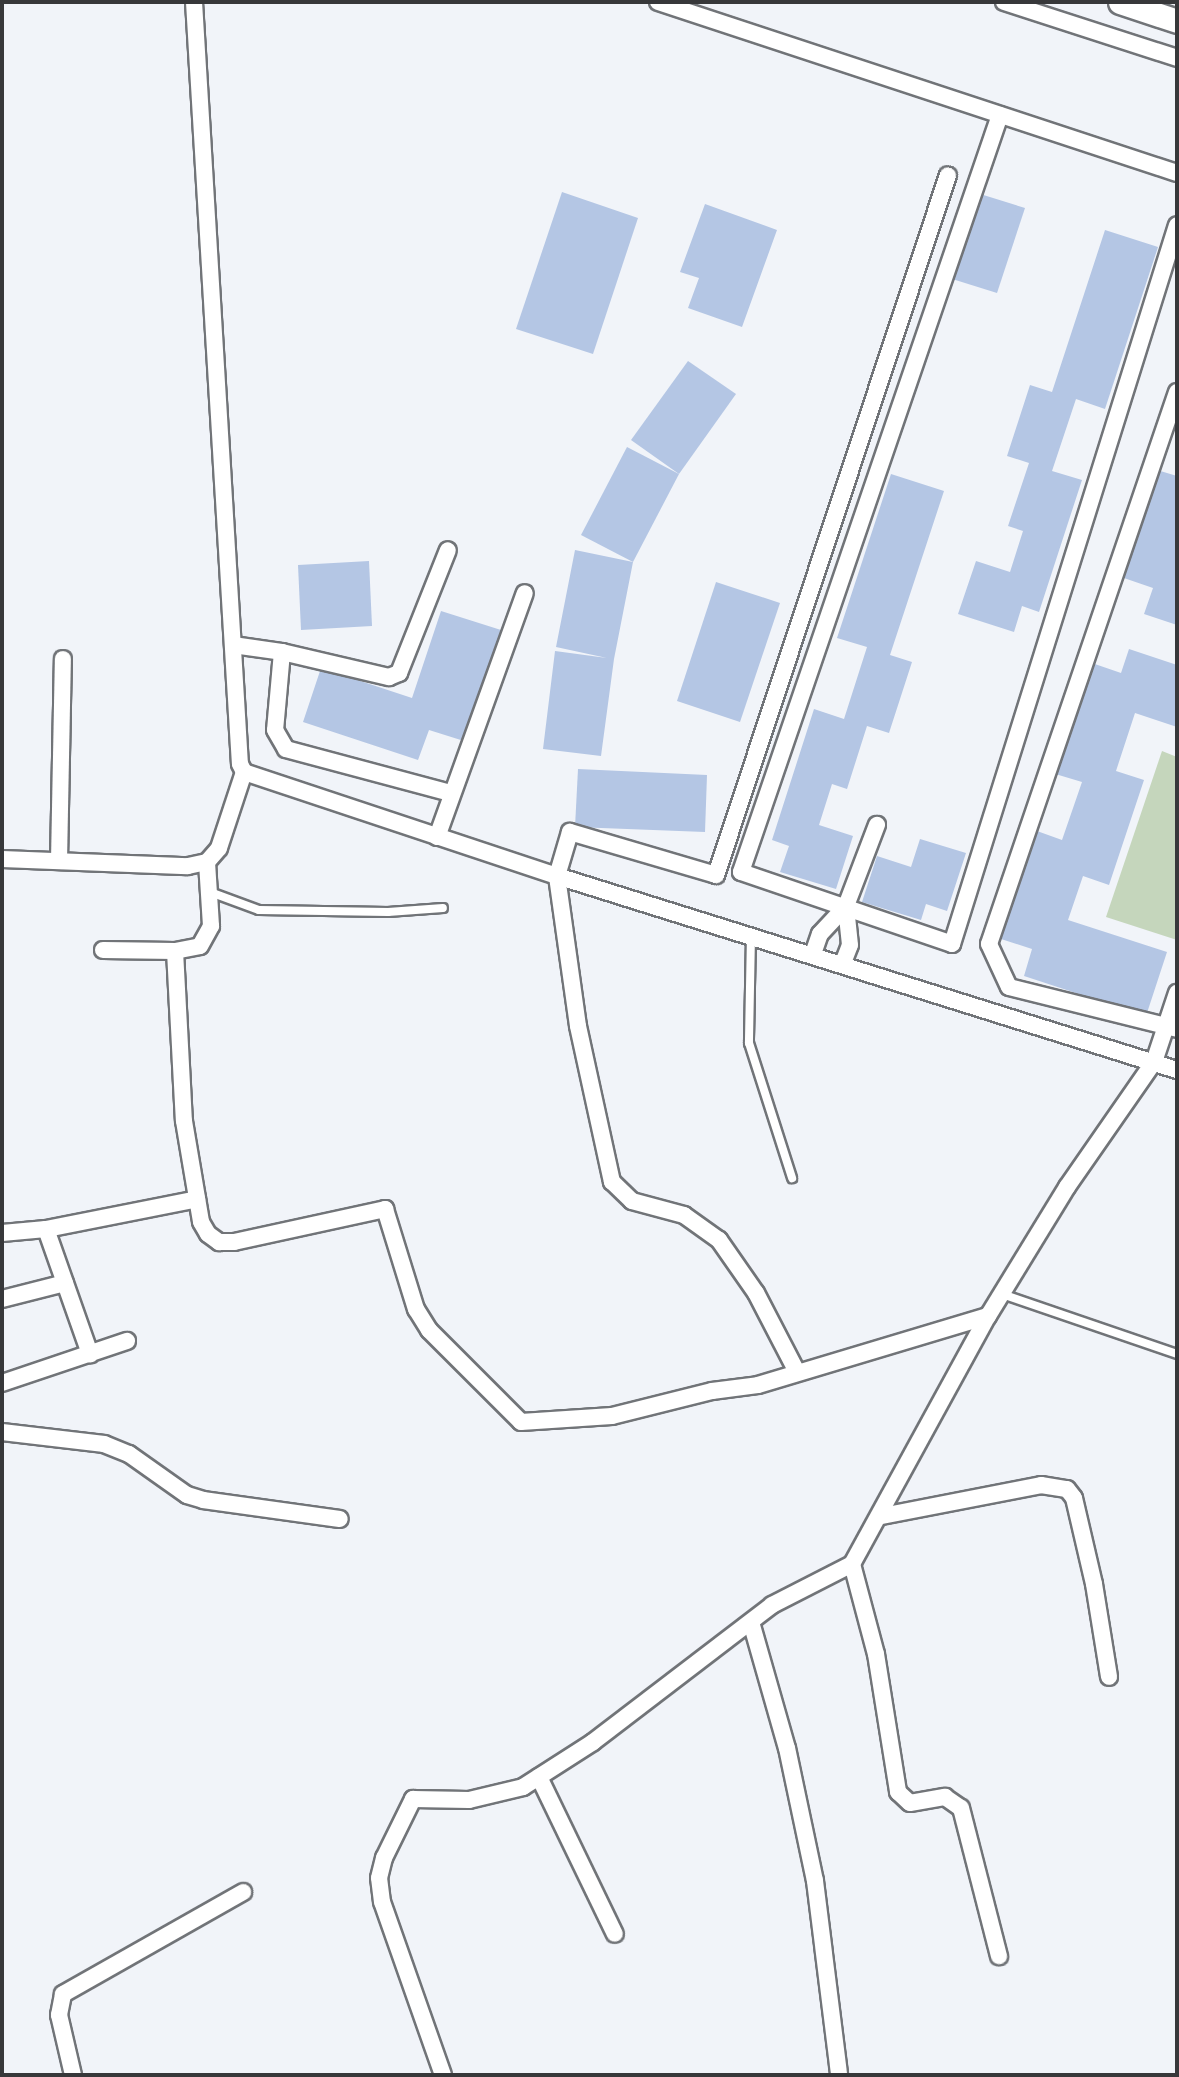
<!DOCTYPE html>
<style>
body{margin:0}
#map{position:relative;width:1179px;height:2077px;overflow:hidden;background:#f1f4f9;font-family:Lato,sans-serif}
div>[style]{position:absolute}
.green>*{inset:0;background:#c5d6bc}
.building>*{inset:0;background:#b4c6e4}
.roads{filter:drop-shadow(2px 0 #717478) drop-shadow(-2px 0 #717478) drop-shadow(0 2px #717478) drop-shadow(0 -2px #717478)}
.lane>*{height:8px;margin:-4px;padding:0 4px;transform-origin:4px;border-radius:4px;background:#fff}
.street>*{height:16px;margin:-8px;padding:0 8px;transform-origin:8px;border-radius:8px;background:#fff}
.secondary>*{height:23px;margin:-11.5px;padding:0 11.5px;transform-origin:11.5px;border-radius:11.5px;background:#fff}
span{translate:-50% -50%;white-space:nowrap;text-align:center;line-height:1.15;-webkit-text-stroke:5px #fff;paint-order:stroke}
.frame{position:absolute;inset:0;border:4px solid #37383a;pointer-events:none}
</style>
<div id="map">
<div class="green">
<i style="clip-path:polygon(1162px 751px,1177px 757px,1177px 940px,1106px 917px)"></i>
</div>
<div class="building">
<i style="clip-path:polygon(562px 192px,638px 218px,593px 354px,516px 329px)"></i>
<i style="clip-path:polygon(977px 193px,1025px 208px,997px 293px,949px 278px)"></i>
<i style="clip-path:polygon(705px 204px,777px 230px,742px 327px,688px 308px,699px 278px,680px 272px)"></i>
<i style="clip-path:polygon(1105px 230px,1158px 247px,1105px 409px,1076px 399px,1052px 471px,1082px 480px,1039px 612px,1022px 606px,1014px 632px,958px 614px,976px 561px,1010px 572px,1023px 531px,1008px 526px,1029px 463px,1007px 456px,1030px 385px,1052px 392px)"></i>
<i style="clip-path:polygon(688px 361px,736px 394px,679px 474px,631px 440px)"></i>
<i style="clip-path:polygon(627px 447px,679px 474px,633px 562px,581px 535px)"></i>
<i style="clip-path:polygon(1157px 470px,1177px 476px,1177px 625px,1144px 614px,1153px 588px,1121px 577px)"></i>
<i style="clip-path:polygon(891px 474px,944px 491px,890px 655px,912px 662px,889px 733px,867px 726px,847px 789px,832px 784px,819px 825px,853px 836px,836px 889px,780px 872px,789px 846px,772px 840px,814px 709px,844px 719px,867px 647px,837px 638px)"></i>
<i style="clip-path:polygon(575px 550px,633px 562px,614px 659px,601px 756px,543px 749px,555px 651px,607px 658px,556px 647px)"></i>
<i style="clip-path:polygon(369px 561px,372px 626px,301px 630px,298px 565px)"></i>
<i style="clip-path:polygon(716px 582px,780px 603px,740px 722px,677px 701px)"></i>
<i style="clip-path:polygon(441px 611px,501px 630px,464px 741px,429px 730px,418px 760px,303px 722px,321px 668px,412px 698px)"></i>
<i style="clip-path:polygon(1129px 649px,1177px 665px,1177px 727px,1135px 713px,1116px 771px,1144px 780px,1109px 885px,1083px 876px,1068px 920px,1167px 952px,1146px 1016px,1024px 976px,1032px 949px,1001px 939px,1037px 831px,1062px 840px,1082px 782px,1052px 773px,1089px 662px,1121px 673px)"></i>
<i style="clip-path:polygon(578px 769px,707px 775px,705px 832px,575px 827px)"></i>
<i style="clip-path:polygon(920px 839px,966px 853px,947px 911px,926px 904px,921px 920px,862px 902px,877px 856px,911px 867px)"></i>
</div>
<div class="roads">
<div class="lane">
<i style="left:210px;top:892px;width:52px;rotate:20.2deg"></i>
<i style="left:259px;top:910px;width:129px;rotate:0.9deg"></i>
<i style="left:388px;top:912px;width:55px;rotate:-4.2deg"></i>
<i style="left:751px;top:935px;width:108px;rotate:91.1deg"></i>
<i style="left:749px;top:1043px;width:142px;rotate:72.3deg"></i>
<i style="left:1002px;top:1294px;width:185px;rotate:18.9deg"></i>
</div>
<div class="street">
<i style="left:194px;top:2px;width:763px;rotate:86.55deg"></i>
<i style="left:240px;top:764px;width:9px;rotate:63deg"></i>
<i style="left:244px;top:772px;width:330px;rotate:18.4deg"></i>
<i style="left:557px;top:876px;width:650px;rotate:17.38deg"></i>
<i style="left:658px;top:2px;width:546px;rotate:18.24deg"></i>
<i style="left:1004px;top:2px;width:182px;rotate:17.9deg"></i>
<i style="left:1000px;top:115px;width:800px;rotate:108.89deg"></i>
<i style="left:741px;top:872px;width:223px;rotate:18.8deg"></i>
<i style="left:952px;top:944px;width:753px;rotate:-72.62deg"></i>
<i style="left:1177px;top:392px;width:583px;rotate:108.81deg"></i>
<i style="left:989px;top:944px;width:47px;rotate:65.1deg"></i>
<i style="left:1009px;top:987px;width:173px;rotate:14deg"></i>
<i style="left:233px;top:645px;width:49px;rotate:8.1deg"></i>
<i style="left:282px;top:652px;width:78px;rotate:95.1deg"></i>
<i style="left:275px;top:730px;width:22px;rotate:60deg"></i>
<i style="left:286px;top:749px;width:170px;rotate:15deg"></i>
<i style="left:282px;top:652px;width:110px;rotate:13.2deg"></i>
<i style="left:389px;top:677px;width:11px;rotate:-22deg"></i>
<i style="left:399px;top:673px;width:132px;rotate:-68.3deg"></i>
<i style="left:437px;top:837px;width:259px;rotate:-70.2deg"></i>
<i style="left:2px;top:859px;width:186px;rotate:2.2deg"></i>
<i style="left:188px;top:866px;width:19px;rotate:-12deg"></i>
<i style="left:207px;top:862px;width:18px;rotate:-49deg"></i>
<i style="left:219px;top:848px;width:80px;rotate:-71.8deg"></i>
<i style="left:59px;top:861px;width:202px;rotate:-88.9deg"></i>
<i style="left:103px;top:950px;width:72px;rotate:0.8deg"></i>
<i style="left:175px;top:951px;width:25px;rotate:-11deg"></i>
<i style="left:200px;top:946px;width:23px;rotate:-61deg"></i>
<i style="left:211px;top:926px;width:64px;rotate:-93.6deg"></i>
<i style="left:175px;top:951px;width:170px;rotate:87deg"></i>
<i style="left:184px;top:1121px;width:102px;rotate:80.4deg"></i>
<i style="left:201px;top:1222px;width:14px;rotate:60deg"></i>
<i style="left:208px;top:1234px;width:14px;rotate:36deg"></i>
<i style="left:219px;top:1242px;width:15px"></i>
<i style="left:234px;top:1242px;width:155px;rotate:-12.3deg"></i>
<i style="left:385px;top:1209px;width:105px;rotate:72.8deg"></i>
<i style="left:416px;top:1309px;width:25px;rotate:58deg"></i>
<i style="left:429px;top:1330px;width:130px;rotate:45deg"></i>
<i style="left:521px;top:1422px;width:91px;rotate:-3.8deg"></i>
<i style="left:612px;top:1416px;width:103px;rotate:-14deg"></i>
<i style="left:712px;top:1391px;width:46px;rotate:-7.4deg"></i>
<i style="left:758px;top:1385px;width:240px;rotate:-16.7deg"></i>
<i style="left:813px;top:954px;width:21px;rotate:-71deg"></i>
<i style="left:820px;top:934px;width:38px;rotate:-47deg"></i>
<i style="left:846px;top:906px;width:87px;rotate:-69.1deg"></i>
<i style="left:843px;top:963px;width:19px;rotate:-69deg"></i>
<i style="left:850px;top:945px;width:39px;rotate:-96deg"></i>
<i style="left:46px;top:1229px;width:133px;rotate:70.6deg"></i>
<i style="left:2px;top:1233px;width:44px;rotate:-5.2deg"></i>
<i style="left:46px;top:1229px;width:154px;rotate:-11.2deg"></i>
<i style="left:2px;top:1299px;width:65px;rotate:-14.3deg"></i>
<i style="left:797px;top:1372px;width:89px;rotate:-117.4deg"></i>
<i style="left:756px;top:1293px;width:65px;rotate:-124.9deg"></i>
<i style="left:719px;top:1240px;width:43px;rotate:-144.5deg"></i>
<i style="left:684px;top:1215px;width:54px;rotate:-164.9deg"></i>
<i style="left:632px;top:1201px;width:28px;rotate:-136deg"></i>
<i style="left:612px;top:1182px;width:160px;rotate:-102.3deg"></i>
<i style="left:578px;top:1026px;width:151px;rotate:-98deg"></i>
<i style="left:557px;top:876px;width:46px;rotate:-73.5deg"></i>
<i style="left:570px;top:832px;width:152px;rotate:16.4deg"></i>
<i style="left:716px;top:875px;width:737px;rotate:-71.66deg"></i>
<i style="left:2px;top:1383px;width:132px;rotate:-18.6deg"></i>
<i style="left:2px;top:1432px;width:103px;rotate:6.7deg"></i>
<i style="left:104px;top:1444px;width:27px;rotate:22deg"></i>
<i style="left:129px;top:1454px;width:71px;rotate:35.3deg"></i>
<i style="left:187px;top:1495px;width:17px;rotate:17deg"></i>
<i style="left:203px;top:1500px;width:138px;rotate:7.9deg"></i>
<i style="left:882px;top:1516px;width:162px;rotate:-11deg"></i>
<i style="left:1041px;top:1485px;width:26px;rotate:9deg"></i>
<i style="left:1067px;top:1489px;width:11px;rotate:52deg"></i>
<i style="left:1074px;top:1498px;width:88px;rotate:76.9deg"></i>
<i style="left:1094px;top:1584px;width:94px;rotate:80.8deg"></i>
<i style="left:852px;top:1564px;width:93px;rotate:75.1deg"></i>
<i style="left:876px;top:1654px;width:140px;rotate:80.9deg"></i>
<i style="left:898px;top:1792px;width:16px;rotate:43deg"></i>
<i style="left:910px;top:1803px;width:36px;rotate:-10deg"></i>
<i style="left:945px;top:1797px;width:19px;rotate:35deg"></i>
<i style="left:961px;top:1808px;width:153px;rotate:75.6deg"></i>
<i style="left:751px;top:1622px;width:131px;rotate:74.1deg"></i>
<i style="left:787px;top:1748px;width:136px;rotate:78.1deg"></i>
<i style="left:815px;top:1881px;width:195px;rotate:82.9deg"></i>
<i style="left:539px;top:1777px;width:174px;rotate:64.2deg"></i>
<i style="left:73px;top:2075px;width:62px;rotate:-103.1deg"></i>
<i style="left:59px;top:2015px;width:21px;rotate:-79deg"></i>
<i style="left:63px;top:1994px;width:207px;rotate:-29.5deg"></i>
<i style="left:443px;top:2075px;width:183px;rotate:-109.4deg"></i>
<i style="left:382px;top:1902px;width:24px;rotate:-97deg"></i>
<i style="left:379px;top:1878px;width:21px;rotate:-76deg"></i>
<i style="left:384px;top:1858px;width:66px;rotate:-63.8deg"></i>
<i style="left:413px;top:1799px;width:56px;rotate:1deg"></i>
<i style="left:469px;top:1800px;width:56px;rotate:-13.5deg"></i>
<i style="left:523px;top:1787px;width:83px;rotate:-32.7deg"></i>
<i style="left:593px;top:1742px;width:225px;rotate:-37.4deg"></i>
<i style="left:772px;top:1605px;width:90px;rotate:-27.1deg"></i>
<i style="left:852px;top:1564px;width:283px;rotate:-61.3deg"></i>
<i style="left:988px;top:1316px;width:151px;rotate:-58.5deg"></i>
<i style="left:1067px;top:1187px;width:152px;rotate:-55.2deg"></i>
<i style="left:1154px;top:1062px;width:73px;rotate:-71.6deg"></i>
</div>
<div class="secondary">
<i style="left:1120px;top:2px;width:60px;rotate:18.4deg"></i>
</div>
</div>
<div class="frame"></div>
</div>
